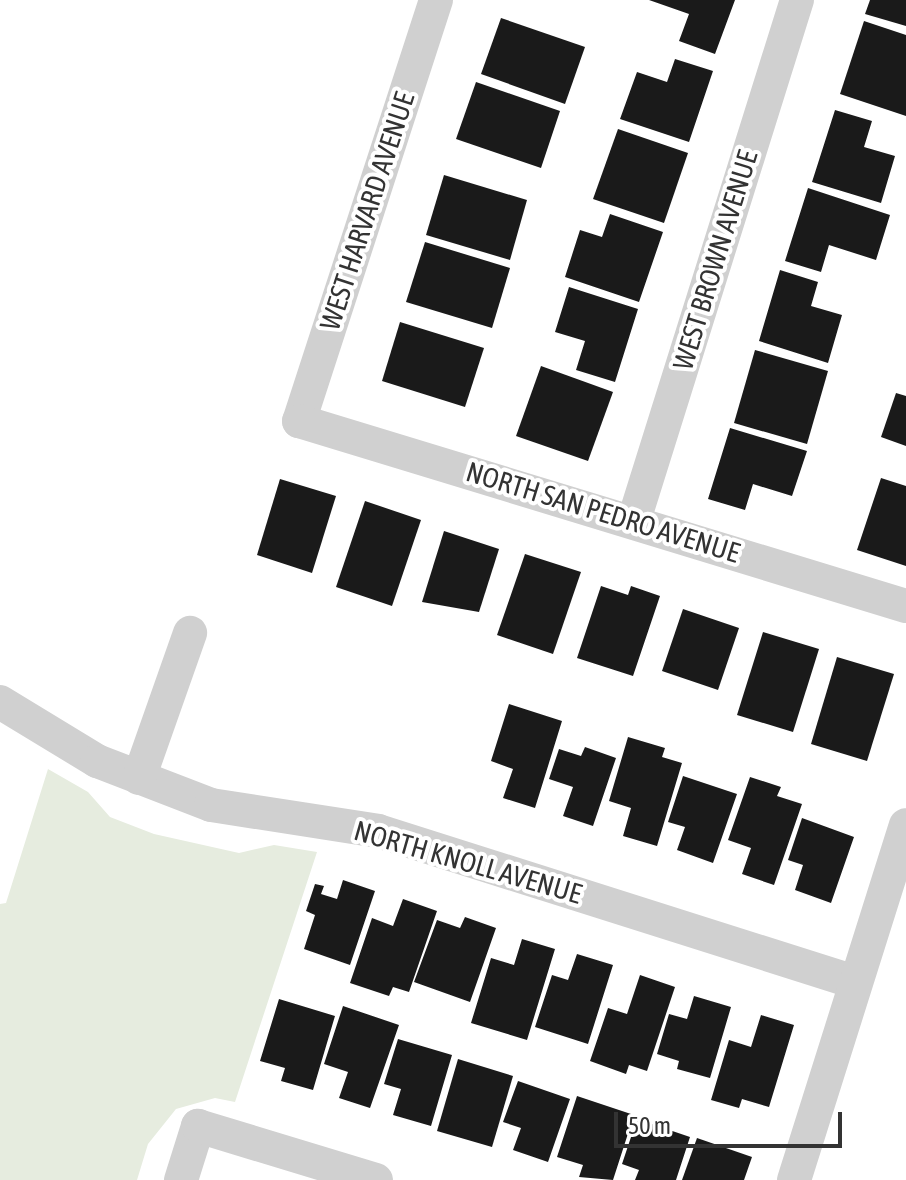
<!DOCTYPE html>
<style>
body{margin:0}
#map{position:relative;width:906px;height:1180px;overflow:hidden;background:#fff;font-family:"Asap Condensed",sans-serif}
div>[style]{position:absolute}
.green>*{inset:0;background:#e6ecdf}
.building>*{inset:0;background:#1a1a1a}
.street>*{height:34px;margin:-17px;padding:0 17px;transform-origin:17px;border-radius:17px;background:#d0d0d0}
span{translate:-50% -50%;white-space:nowrap;text-align:center;line-height:1.15;-webkit-text-stroke:8px #fff;paint-order:stroke}
.street-label{font-size:28px;color:#333}
.scale{position:absolute;left:614px;top:1112px;width:228px;height:36px;box-sizing:border-box;border:4px solid #333;border-top:0;padding-left:10px;font-size:24px;line-height:28px;white-space:nowrap;color:#333;-webkit-text-stroke:6px #fff;paint-order:stroke}
</style>
<div id="map">
<div class="green">
<i style="clip-path:polygon(48px 769px,88px 792px,110px 817px,154px 834px,239px 853px,274px 845px,317px 852px,235px 1102px,215px 1098px,176px 1109px,148px 1144px,137px 1180px,0 1180px,0 904px,6px 903px)"></i>
</div>
<div class="building">
<i style="clip-path:polygon(649px 0,735px 0,715px 54px,679px 41px,689px 14px)"></i>
<i style="clip-path:polygon(870px 0,906px 0,906px 26px,865px 14px)"></i>
<i style="clip-path:polygon(501px 18px,585px 47px,565px 104px,481px 74px)"></i>
<i style="clip-path:polygon(864px 21px,906px 35px,906px 116px,840px 94px)"></i>
<i style="clip-path:polygon(675px 59px,713px 71px,689px 142px,620px 119px,637px 72px,667px 82px)"></i>
<i style="clip-path:polygon(476px 82px,560px 111px,541px 168px,456px 139px)"></i>
<i style="clip-path:polygon(835px 110px,872px 121px,864px 147px,895px 156px,881px 203px,812px 182px)"></i>
<i style="clip-path:polygon(618px 129px,688px 153px,664px 223px,593px 199px)"></i>
<i style="clip-path:polygon(444px 175px,527px 200px,510px 260px,426px 235px)"></i>
<i style="clip-path:polygon(808px 188px,890px 215px,876px 260px,829px 245px,821px 272px,785px 261px)"></i>
<i style="clip-path:polygon(610px 214px,663px 232px,639px 302px,565px 277px,580px 230px,602px 237px)"></i>
<i style="clip-path:polygon(425px 242px,510px 268px,492px 328px,406px 302px)"></i>
<i style="clip-path:polygon(780px 270px,818px 282px,811px 306px,842px 315px,828px 363px,759px 341px)"></i>
<i style="clip-path:polygon(569px 287px,638px 309px,615px 382px,576px 370px,585px 341px,555px 332px)"></i>
<i style="clip-path:polygon(400px 322px,484px 348px,465px 407px,382px 381px)"></i>
<i style="clip-path:polygon(755px 350px,828px 371px,807px 444px,734px 423px)"></i>
<i style="clip-path:polygon(541px 366px,613px 392px,588px 461px,516px 436px)"></i>
<i style="clip-path:polygon(896px 393px,906px 396px,906px 446px,881px 437px)"></i>
<i style="clip-path:polygon(730px 428px,807px 451px,792px 496px,753px 484px,745px 510px,708px 499px)"></i>
<i style="clip-path:polygon(881px 478px,906px 486px,906px 566px,857px 550px)"></i>
<i style="clip-path:polygon(280px 479px,336px 496px,312px 573px,257px 555px)"></i>
<i style="clip-path:polygon(365px 501px,421px 520px,392px 606px,336px 587px)"></i>
<i style="clip-path:polygon(444px 531px,499px 549px,479px 612px,422px 602px)"></i>
<i style="clip-path:polygon(525px 554px,581px 572px,553px 654px,497px 635px)"></i>
<i style="clip-path:polygon(601px 586px,628px 595px,631px 586px,660px 596px,633px 676px,577px 658px)"></i>
<i style="clip-path:polygon(683px 609px,739px 628px,718px 690px,662px 671px)"></i>
<i style="clip-path:polygon(763px 632px,819px 649px,793px 732px,737px 715px)"></i>
<i style="clip-path:polygon(837px 657px,894px 674px,867px 761px,811px 744px)"></i>
<i style="clip-path:polygon(509px 704px,562px 721px,535px 808px,503px 798px,513px 769px,491px 761px)"></i>
<i style="clip-path:polygon(628px 737px,665px 748px,662px 757px,682px 763px,657px 846px,623px 836px,631px 808px,609px 801px)"></i>
<i style="clip-path:polygon(585px 747px,616px 758px,593px 826px,563px 816px,573px 787px,549px 779px,559px 749px,581px 756px)"></i>
<i style="clip-path:polygon(683px 776px,737px 794px,713px 863px,677px 850px,685px 827px,668px 822px)"></i>
<i style="clip-path:polygon(750px 777px,781px 787px,777px 796px,802px 804px,774px 885px,742px 874px,751px 848px,728px 840px)"></i>
<i style="clip-path:polygon(802px 818px,854px 837px,831px 903px,795px 890px,803px 865px,788px 860px)"></i>
<i style="clip-path:polygon(343px 880px,375px 891px,350px 965px,304px 949px,315px 915px,306px 911px,315px 884px,324px 886px,321px 894px,337px 899px)"></i>
<i style="clip-path:polygon(403px 899px,437px 911px,409px 992px,393px 987px,389px 996px,350px 983px,372px 918px,393px 926px)"></i>
<i style="clip-path:polygon(465px 917px,496px 928px,470px 1002px,414px 982px,437px 920px,460px 928px)"></i>
<i style="clip-path:polygon(522px 939px,555px 949px,527px 1040px,471px 1023px,491px 958px,514px 965px)"></i>
<i style="clip-path:polygon(577px 954px,613px 965px,588px 1044px,535px 1027px,552px 975px,568px 980px)"></i>
<i style="clip-path:polygon(640px 975px,675px 987px,647px 1071px,629px 1065px,626px 1074px,590px 1061px,608px 1008px,627px 1014px)"></i>
<i style="clip-path:polygon(694px 996px,731px 1007px,710px 1078px,677px 1069px,679px 1061px,657px 1054px,669px 1014px,687px 1019px)"></i>
<i style="clip-path:polygon(279px 999px,335px 1016px,313px 1090px,281px 1081px,285px 1068px,260px 1061px)"></i>
<i style="clip-path:polygon(343px 1006px,399px 1025px,370px 1108px,339px 1098px,348px 1072px,324px 1064px)"></i>
<i style="clip-path:polygon(761px 1015px,794px 1025px,769px 1107px,742px 1099px,739px 1108px,711px 1100px,729px 1040px,751px 1047px)"></i>
<i style="clip-path:polygon(398px 1039px,452px 1055px,431px 1126px,393px 1115px,401px 1089px,384px 1084px)"></i>
<i style="clip-path:polygon(458px 1059px,513px 1076px,492px 1147px,437px 1131px)"></i>
<i style="clip-path:polygon(518px 1081px,570px 1099px,548px 1162px,513px 1150px,521px 1128px,503px 1122px)"></i>
<i style="clip-path:polygon(577px 1096px,634px 1115px,613px 1180px,579px 1177px,583px 1165px,557px 1157px)"></i>
<i style="clip-path:polygon(637px 1119px,690px 1137px,676px 1180px,635px 1180px,639px 1170px,622px 1164px)"></i>
<i style="clip-path:polygon(697px 1138px,752px 1157px,744px 1180px,682px 1180px)"></i>
</div>
<div class="street">
<i style="left:436px;top:0;width:443px;rotate:108deg"></i>
<i style="left:299px;top:421px;width:635px;rotate:16.95deg"></i>
<i style="left:634px;top:520px;width:545px;rotate:-72.6deg"></i>
<i style="left:0;top:702px;width:114px;rotate:31.3deg"></i>
<i style="left:97px;top:761px;width:122px;rotate:21.1deg"></i>
<i style="left:211px;top:805px;width:169px;rotate:8.8deg"></i>
<i style="left:378px;top:831px;width:500px;rotate:17.57deg"></i>
<i style="left:139px;top:778px;width:154px;rotate:-70.6deg"></i>
<i style="left:181px;top:1180px;width:57px;rotate:-72.5deg"></i>
<i style="left:198px;top:1126px;width:186px;rotate:16.9deg"></i>
<i style="left:794px;top:1180px;width:372px;rotate:-72.5deg"></i>
</div>
<div class="street-label">
<span style="left:367px;top:211px;rotate:-72deg">WEST HARVARD AVENUE</span>
<span style="left:715px;top:260px;rotate:-73deg">WEST BROWN AVENUE</span>
<span style="left:603px;top:512px;rotate:17deg">NORTH SAN PEDRO AVENUE</span>
<span style="left:468px;top:862px;rotate:16deg">NORTH KNOLL AVENUE</span>
</div>
<div class="scale">50 m</div>
</div>
